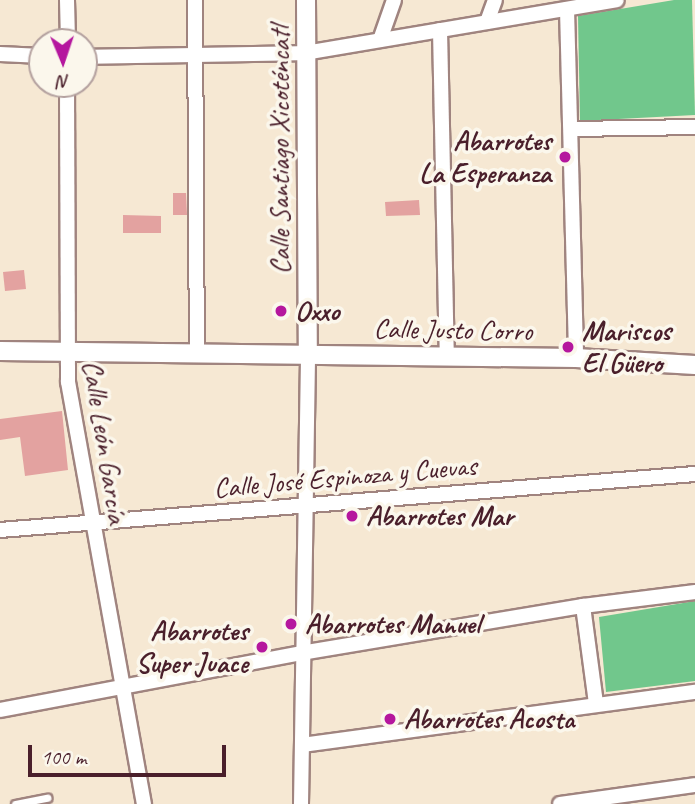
<!DOCTYPE html>
<meta charset="utf-8">
<style>
body{margin:0}
#map{position:relative;width:695px;height:804px;overflow:hidden;background:#f6e8d3;font-family:Caveat,sans-serif}
div>[style]{position:absolute}
.green>*{inset:0;background:#71c78c}
.building>*{inset:0;background:#e3a2a0}
.roads{filter:drop-shadow(2px 0 #a0847f) drop-shadow(-2px 0 #a0847f) drop-shadow(0 2px #a0847f) drop-shadow(0 -2px #a0847f)}
.service>*{height:7px;margin:-3.5px;padding:0 3.5px;transform-origin:3.5px;border-radius:3.5px;background:#fff}
.minor>*{height:14px;margin:-7px;padding:0 7px;transform-origin:7px;border-radius:7px;background:#fff}
.tertiary>*{height:18px;margin:-9px;padding:0 9px;transform-origin:9px;border-radius:9px;background:#fff}
.dots>*{width:19px;height:19px;translate:-50% -50%;box-sizing:border-box;border:4px solid #fbf7ec;border-radius:50%}
span{translate:-50% -50%;white-space:nowrap;text-align:center;line-height:1.15;-webkit-text-stroke:7px #fbf7ec;paint-order:stroke}
.poi-label{font-size:28px;color:#4a1f2b;font-weight:700}
.right{translate:-100% -50%;text-align:right}
.left{translate:0 -50%;text-align:left}
.street-label{font-size:28px;color:#4a1f2b}
.north{position:absolute;left:28px;top:28px;width:70px;height:70px;box-sizing:border-box;background:#fbf7ec;border:2px solid #b4a19f;border-radius:50%;rotate:178deg;font-size:19px;font-weight:700;line-height:28px;text-align:center;color:#4a1f2b}
.north::after{content:'';display:block;margin:auto;width:24px;height:32px;background:#b5179e;clip-path:polygon(50% 0,100% 100%,50% 72%,0 100%)}
.scale{position:absolute;left:28px;top:745px;width:198px;height:32px;box-sizing:border-box;border:4px solid #4a1f2b;border-top:0;padding-left:9px;font-size:21px;line-height:24px;white-space:nowrap;color:#4a1f2b;-webkit-text-stroke:5px #fbf7ec;paint-order:stroke}
</style>
<div id="map">
<div class="green">
<i style="clip-path:polygon(674px 0,692px 0,695px 115px,580px 121px,578px 16px)"></i>
<i style="clip-path:polygon(695px 601px,695px 681px,606px 692px,599px 617px)"></i>
</div>
<div class="building">
<i style="clip-path:polygon(173px 193px,186px 193px,187px 215px,173px 215px)"></i>
<i style="clip-path:polygon(419px 200px,420px 215px,386px 216px,385px 202px)"></i>
<i style="clip-path:polygon(123px 215px,161px 216px,161px 233px,123px 233px)"></i>
<i style="clip-path:polygon(24px 270px,26px 289px,5px 291px,3px 272px)"></i>
<i style="clip-path:polygon(62px 411px,68px 470px,25px 476px,20px 437px,0 440px,0 419px)"></i>
</div>
<div class="roads">
<div class="service">
<i style="left:15px;top:804px;width:33px;rotate:-11deg"></i>
</div>
<div class="minor">
<i style="left:67px;top:0;width:42px;rotate:88.6deg"></i>
<i style="left:195px;top:0;width:352px;rotate:89.7deg"></i>
<i style="left:567px;top:9px;width:349px;rotate:88.5deg"></i>
<i style="left:487px;top:22px;width:23px;rotate:-70deg"></i>
<i style="left:440px;top:30px;width:326px;rotate:88.8deg"></i>
<i style="left:380px;top:40px;width:42px;rotate:-70.7deg"></i>
<i style="left:0;top:54px;width:42px;rotate:2.7deg"></i>
<i style="left:84px;top:57px;width:221px;rotate:-1deg"></i>
<i style="left:305px;top:53px;width:316px;rotate:-9.6deg"></i>
<i style="left:67px;top:84px;width:298px;rotate:89.8deg"></i>
<i style="left:68px;top:382px;width:429px;rotate:79.8deg"></i>
<i style="left:571px;top:129px;width:124px;rotate:-0.9deg"></i>
<i style="left:0;top:530px;width:697px;rotate:-4.61deg"></i>
<i style="left:583px;top:606px;width:98px;rotate:82.4deg"></i>
<i style="left:0;top:710px;width:306px;rotate:-10.7deg"></i>
<i style="left:301px;top:653px;width:286px;rotate:-9.5deg"></i>
<i style="left:583px;top:606px;width:113px;rotate:-7.1deg"></i>
<i style="left:302px;top:745px;width:397px;rotate:-7.7deg"></i>
<i style="left:301px;top:804px;width:450px;rotate:-89.1deg"></i>
<i style="left:560px;top:804px;width:136px;rotate:-8deg"></i>
</div>
<div class="tertiary">
<i style="left:306px;top:0;width:354px;rotate:89.7deg"></i>
<i style="left:0;top:351px;width:576px;rotate:0.7deg"></i>
<i style="left:576px;top:358px;width:119px;rotate:3.4deg"></i>
</div>
</div>
<div class="dots">
<i style="left:565px;top:157px;background:#b5179e"></i>
<i style="left:281px;top:311px;background:#b5179e"></i>
<i style="left:568px;top:347px;background:#b5179e"></i>
<i style="left:352px;top:516px;background:#b5179e"></i>
<i style="left:291px;top:624px;background:#b5179e"></i>
<i style="left:262px;top:647px;background:#b5179e"></i>
<i style="left:390px;top:719px;background:#b5179e"></i>
</div>
<div class="poi-label">
<span class="right" style="left:551px;top:157px">Abarrotes<br>La Esperanza</span>
<span class="left" style="left:295px;top:311px">Oxxo</span>
<span class="left" style="left:582px;top:347px">Mariscos<br>El Güero</span>
<span class="left" style="left:366px;top:516px">Abarrotes Mar</span>
<span class="left" style="left:305px;top:624px">Abarrotes Manuel</span>
<span class="right" style="left:248px;top:647px">Abarrotes<br>Super Juace</span>
<span class="left" style="left:404px;top:719px">Abarrotes Acosta</span>
</div>
<div class="street-label">
<span style="left:280px;top:150px;rotate:-90deg">Calle Santiago Xicoténcatl</span>
<span style="left:453px;top:330px;rotate:1deg">Calle Justo Corro</span>
<span style="left:105px;top:442px;rotate:81deg">Calle León García</span>
<span style="left:345px;top:477px;rotate:-5deg">Calle José Espinoza y Cuevas</span>
</div>
<div class="north">N</div>
<div class="scale">100 m</div>
</div>
